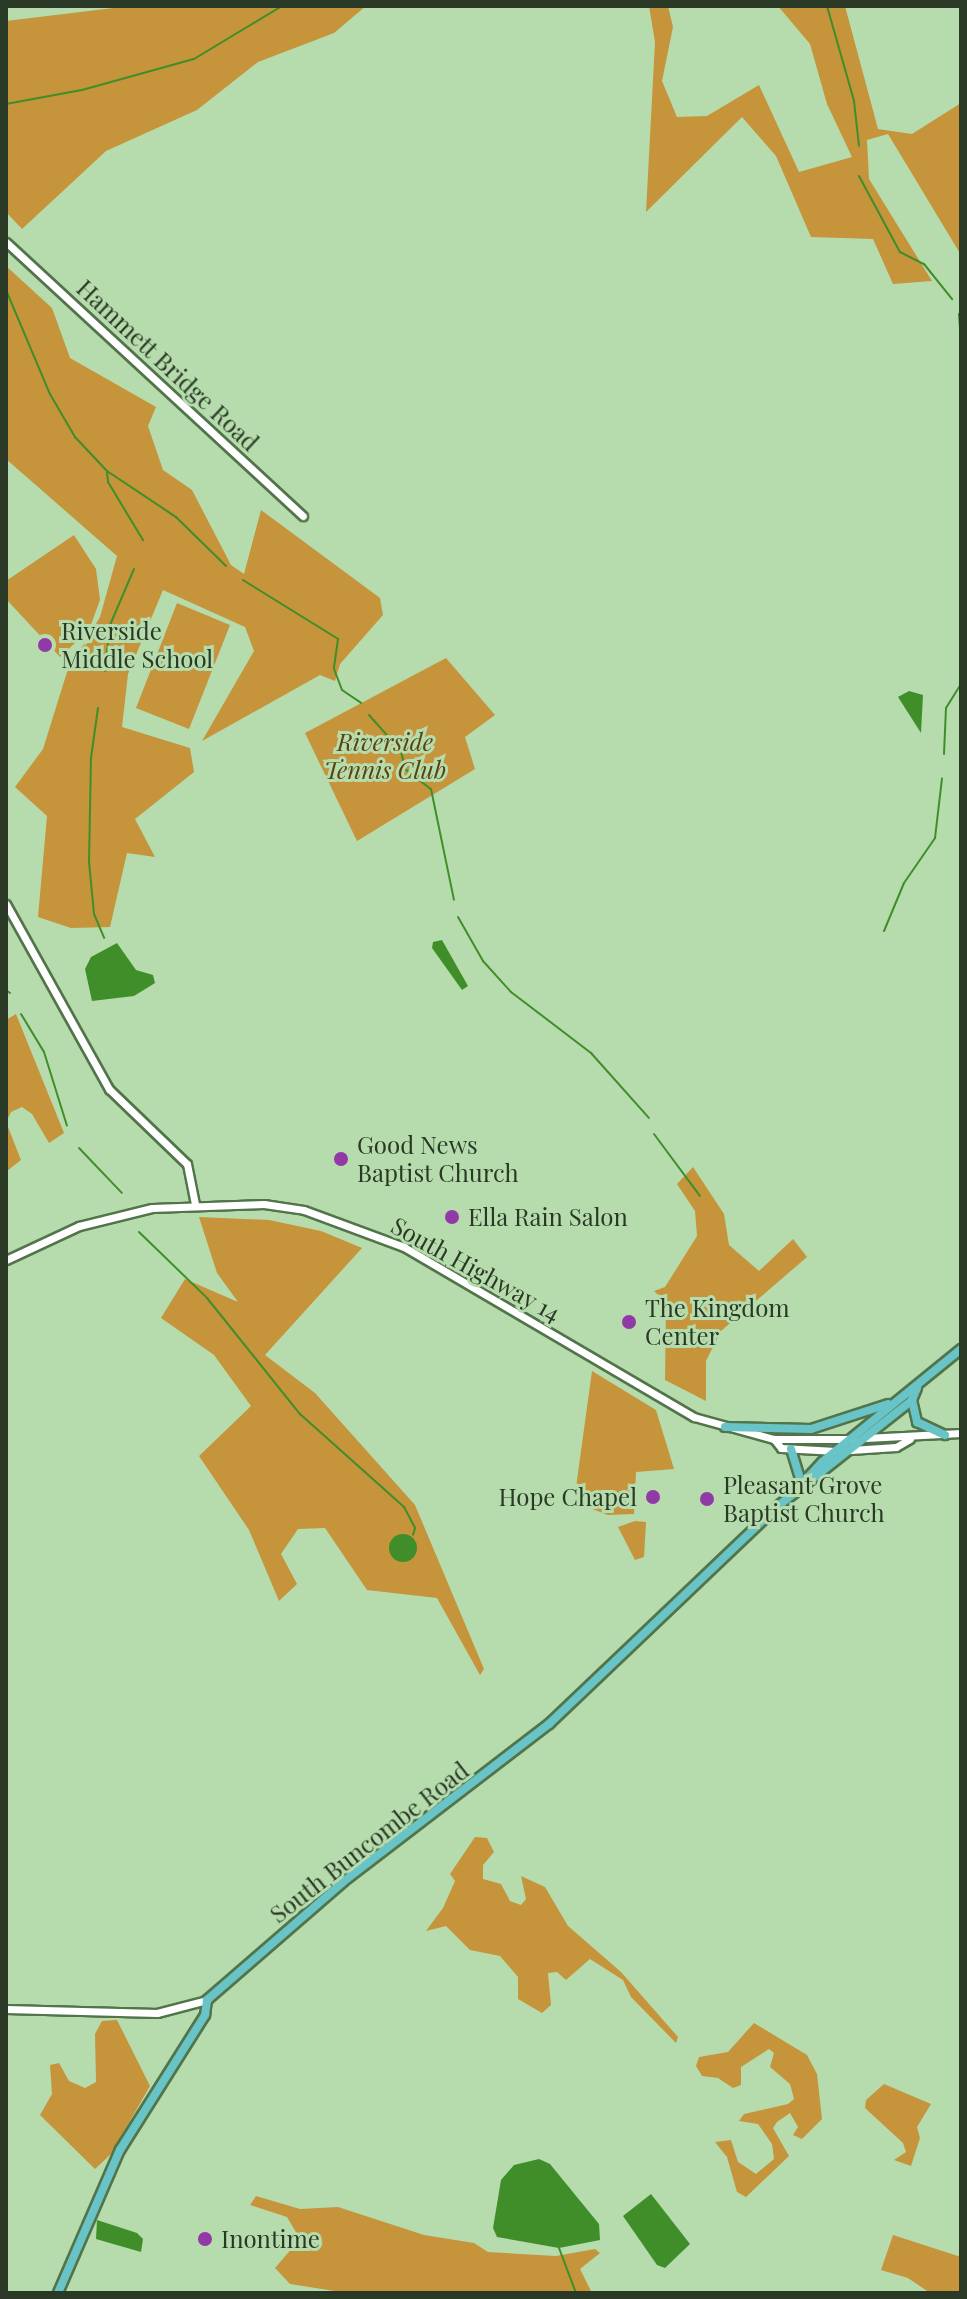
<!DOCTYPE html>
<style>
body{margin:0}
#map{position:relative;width:967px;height:2299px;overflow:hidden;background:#b6dcad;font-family:"Playfair Display",serif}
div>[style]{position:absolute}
.green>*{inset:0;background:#c5943b}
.water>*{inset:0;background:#408e2a}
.round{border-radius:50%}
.stream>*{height:2px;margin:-1px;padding:0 1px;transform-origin:1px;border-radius:1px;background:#408e2a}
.roads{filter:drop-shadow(2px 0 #52744a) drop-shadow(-2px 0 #52744a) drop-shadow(0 2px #52744a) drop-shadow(0 -2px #52744a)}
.secondary>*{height:7px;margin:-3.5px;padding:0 3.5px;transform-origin:3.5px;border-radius:3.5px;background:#fff}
.primary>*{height:8px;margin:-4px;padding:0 4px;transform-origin:4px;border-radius:4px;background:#68c4c7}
.dots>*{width:22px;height:22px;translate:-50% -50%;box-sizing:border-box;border:4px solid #b6dcad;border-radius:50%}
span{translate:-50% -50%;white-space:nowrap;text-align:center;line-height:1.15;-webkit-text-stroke:6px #b6dcad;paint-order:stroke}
.street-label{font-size:24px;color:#2a3926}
.poi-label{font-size:24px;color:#2a3926}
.left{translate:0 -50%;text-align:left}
.right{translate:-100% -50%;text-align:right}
.park-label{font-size:24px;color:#5c420e;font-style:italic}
.frame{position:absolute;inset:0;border:8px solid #2a3926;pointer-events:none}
</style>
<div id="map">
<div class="green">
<i style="clip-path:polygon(130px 6px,366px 6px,334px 33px,258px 62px,197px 110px,106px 151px,22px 229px,6px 212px,6px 21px)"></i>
<i style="clip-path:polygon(649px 6px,668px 6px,673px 27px,662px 81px,677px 117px,707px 116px,759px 85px,799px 172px,852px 157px,827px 104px,810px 44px,778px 6px,845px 6px,878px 129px,912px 134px,961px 103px,961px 255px,888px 134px,867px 140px,869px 179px,932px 281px,893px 284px,873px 239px,811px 237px,776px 156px,742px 117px,646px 212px,655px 42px)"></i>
<i style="clip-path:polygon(6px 266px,52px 308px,70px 358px,156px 407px,148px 426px,163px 470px,192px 490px,231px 565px,244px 574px,261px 510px,380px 598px,383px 615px,340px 664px,335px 681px,320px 675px,202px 741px,254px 651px,245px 627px,163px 590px,128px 674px,122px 727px,190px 748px,194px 772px,135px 819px,155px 857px,127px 853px,110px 927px,71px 928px,38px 917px,47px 816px,15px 787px,43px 749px,67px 672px,100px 617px,117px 556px,6px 459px)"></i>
<i style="clip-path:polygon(74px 535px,96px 569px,100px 600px,89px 630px,60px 657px,6px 599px,6px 581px)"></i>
<i style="clip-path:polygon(177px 603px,230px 625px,189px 729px,136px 708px)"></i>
<i style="clip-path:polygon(446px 658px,495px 715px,465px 737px,475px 769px,357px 841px,305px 733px)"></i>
<i style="clip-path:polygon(16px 1014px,64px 1133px,49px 1143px,32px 1114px,22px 1107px,11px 1112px,6px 1122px,21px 1160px,7px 1171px,6px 1168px,6px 1020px)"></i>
<i style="clip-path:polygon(693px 1167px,724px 1214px,729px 1245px,759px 1271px,793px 1239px,807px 1257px,721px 1331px,706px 1361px,706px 1401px,665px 1380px,666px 1303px,654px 1291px,665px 1287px,697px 1236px,695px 1211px,677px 1184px)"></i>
<i style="clip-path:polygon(199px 1217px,269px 1220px,321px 1231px,362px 1248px,265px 1355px,315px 1393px,415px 1505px,484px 1669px,480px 1675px,437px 1598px,367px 1590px,325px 1528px,298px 1529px,281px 1554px,297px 1584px,279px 1601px,249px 1530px,199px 1456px,251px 1406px,214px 1355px,161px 1318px,185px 1279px,238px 1302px,217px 1273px)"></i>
<i style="clip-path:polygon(592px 1371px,656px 1410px,674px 1469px,636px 1472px,634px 1514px,608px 1515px,574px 1502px)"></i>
<i style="clip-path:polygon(635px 1521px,646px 1522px,644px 1557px,635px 1560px,618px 1527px)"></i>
<i style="clip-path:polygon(475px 1837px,487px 1838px,494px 1852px,483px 1865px,483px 1879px,501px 1884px,510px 1901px,521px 1905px,526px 1899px,521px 1876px,545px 1887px,568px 1926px,621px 1972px,678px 2037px,676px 2043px,631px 1997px,623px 1980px,590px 1959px,566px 1980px,557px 1972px,548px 1973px,551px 2005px,542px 2013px,518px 1999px,518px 1977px,500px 1956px,470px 1950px,446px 1926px,426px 1931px,443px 1908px,455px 1881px,450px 1874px)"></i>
<i style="clip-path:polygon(117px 2020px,150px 2086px,111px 2154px,95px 2169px,40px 2115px,52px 2094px,50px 2065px,59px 2063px,69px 2081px,85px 2088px,96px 2082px,95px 2034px,102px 2021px)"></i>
<i style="clip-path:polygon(754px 2023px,807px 2055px,817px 2074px,822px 2119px,802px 2139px,793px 2135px,798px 2127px,790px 2113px,777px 2122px,773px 2128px,789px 2156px,746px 2197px,737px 2192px,727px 2157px,715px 2142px,731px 2140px,738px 2162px,756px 2174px,774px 2159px,772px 2144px,758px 2124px,739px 2121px,744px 2114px,788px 2104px,794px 2099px,790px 2084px,770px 2067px,774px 2053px,769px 2049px,741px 2067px,741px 2085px,733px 2088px,718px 2078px,702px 2076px,696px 2066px,699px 2057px,728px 2052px)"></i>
<i style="clip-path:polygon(884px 2084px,931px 2104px,917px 2127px,920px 2138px,911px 2166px,894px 2160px,906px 2152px,903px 2143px,865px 2108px,866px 2100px)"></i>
<i style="clip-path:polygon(256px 2196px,300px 2209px,338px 2207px,424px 2235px,474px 2243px,488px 2252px,556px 2256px,595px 2249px,600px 2253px,580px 2269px,592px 2293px,347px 2293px,290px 2284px,275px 2268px,300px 2239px,287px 2217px,250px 2205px)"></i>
<i style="clip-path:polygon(893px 2235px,961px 2257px,961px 2293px,930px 2293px,908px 2278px,881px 2270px)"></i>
</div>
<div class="water">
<i style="clip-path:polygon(909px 691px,923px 695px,921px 733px,898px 697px)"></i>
<i style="clip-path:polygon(442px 940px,468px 986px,462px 990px,432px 948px,433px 942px)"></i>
<i style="clip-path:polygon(117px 943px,136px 970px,153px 975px,155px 983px,134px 996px,92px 1001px,85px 969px,91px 957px)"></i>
<i class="round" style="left:389px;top:1534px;width:28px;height:28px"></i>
<i style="clip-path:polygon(539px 2159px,550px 2164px,599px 2224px,600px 2240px,559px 2248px,497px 2237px,493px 2228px,501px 2180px,514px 2165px)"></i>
<i style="clip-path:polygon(651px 2194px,690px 2244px,665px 2268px,657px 2265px,623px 2216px)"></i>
<i style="clip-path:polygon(97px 2220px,137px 2233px,143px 2239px,141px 2252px,96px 2239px)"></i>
</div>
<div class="stream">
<i style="left:827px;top:6px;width:99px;rotate:74.1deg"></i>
<i style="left:854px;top:101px;width:45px;rotate:83.7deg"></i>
<i style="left:6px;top:104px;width:77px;rotate:-10.4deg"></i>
<i style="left:82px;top:90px;width:116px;rotate:-15.5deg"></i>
<i style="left:194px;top:59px;width:103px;rotate:-31.1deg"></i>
<i style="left:859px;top:176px;width:86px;rotate:61.7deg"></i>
<i style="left:900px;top:252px;width:27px;rotate:27deg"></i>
<i style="left:924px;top:264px;width:45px;rotate:51.3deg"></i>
<i style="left:6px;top:290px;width:113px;rotate:67.1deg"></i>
<i style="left:50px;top:394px;width:50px;rotate:59.8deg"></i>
<i style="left:75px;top:437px;width:47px;rotate:46.7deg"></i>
<i style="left:107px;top:471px;width:83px;rotate:33.7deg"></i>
<i style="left:176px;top:517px;width:70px;rotate:44.4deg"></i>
<i style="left:959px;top:314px;width:31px;rotate:86deg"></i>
<i style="left:107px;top:472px;width:10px;rotate:84deg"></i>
<i style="left:108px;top:482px;width:68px;rotate:58.9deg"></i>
<i style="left:243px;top:580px;width:112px;rotate:31.8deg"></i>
<i style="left:338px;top:639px;width:30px;rotate:98deg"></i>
<i style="left:334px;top:669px;width:22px;rotate:69deg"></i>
<i style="left:342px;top:690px;width:23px;rotate:34deg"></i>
<i style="left:105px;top:671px;width:46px;rotate:-83.8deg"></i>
<i style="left:110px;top:625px;width:61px;rotate:-66.8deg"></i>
<i style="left:98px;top:708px;width:50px;rotate:98deg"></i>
<i style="left:91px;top:758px;width:104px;rotate:91.1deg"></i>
<i style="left:89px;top:862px;width:52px;rotate:84.5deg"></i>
<i style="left:94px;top:914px;width:26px;rotate:67deg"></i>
<i style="left:369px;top:715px;width:48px;rotate:48.4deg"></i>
<i style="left:401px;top:751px;width:18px;rotate:77deg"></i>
<i style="left:405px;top:769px;width:33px;rotate:38deg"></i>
<i style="left:431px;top:789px;width:113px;rotate:78.3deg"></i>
<i style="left:944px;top:754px;width:46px;rotate:-87.5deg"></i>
<i style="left:946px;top:708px;width:28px;rotate:-58deg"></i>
<i style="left:458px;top:917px;width:51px;rotate:60.4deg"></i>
<i style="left:483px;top:961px;width:42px;rotate:47.9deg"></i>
<i style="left:511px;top:992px;width:101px;rotate:37.3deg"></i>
<i style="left:591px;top:1053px;width:87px;rotate:48.3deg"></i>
<i style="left:884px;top:931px;width:52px;rotate:-67.4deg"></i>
<i style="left:904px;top:883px;width:55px;rotate:-55.4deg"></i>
<i style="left:935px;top:838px;width:60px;rotate:-83.3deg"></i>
<i style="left:6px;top:990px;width:5px;rotate:37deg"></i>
<i style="left:21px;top:1014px;width:44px;rotate:58.8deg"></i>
<i style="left:44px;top:1052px;width:77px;rotate:72.7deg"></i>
<i style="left:654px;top:1134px;width:77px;rotate:53.4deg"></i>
<i style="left:79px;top:1148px;width:62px;rotate:46.3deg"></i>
<i style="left:139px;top:1232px;width:95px;rotate:44.1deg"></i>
<i style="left:207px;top:1298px;width:149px;rotate:51.3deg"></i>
<i style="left:300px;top:1414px;width:140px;rotate:41.8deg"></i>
<i style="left:404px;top:1507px;width:24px;rotate:62deg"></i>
<i style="left:415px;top:1528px;width:7px;rotate:106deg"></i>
<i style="left:559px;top:2248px;width:48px;rotate:69.3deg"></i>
</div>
<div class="roads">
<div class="secondary">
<i style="left:6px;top:242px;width:404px;rotate:42.7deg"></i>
<i style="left:6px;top:904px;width:212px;rotate:60.9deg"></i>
<i style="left:109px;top:1089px;width:108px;rotate:43.9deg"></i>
<i style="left:187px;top:1164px;width:41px;rotate:78.7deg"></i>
<i style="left:6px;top:1260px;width:81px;rotate:-25deg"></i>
<i style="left:79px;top:1226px;width:75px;rotate:-13.9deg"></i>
<i style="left:152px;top:1208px;width:112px;rotate:-2deg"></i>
<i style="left:264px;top:1204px;width:40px;rotate:8.5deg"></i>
<i style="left:304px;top:1210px;width:107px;rotate:20.3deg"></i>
<i style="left:404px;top:1247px;width:336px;rotate:30.4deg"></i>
<i style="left:694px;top:1417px;width:83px;rotate:15.4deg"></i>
<i style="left:774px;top:1439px;width:79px"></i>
<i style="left:865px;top:1438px;width:96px;rotate:-3deg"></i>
<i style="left:774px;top:1439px;width:11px;rotate:52deg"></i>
<i style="left:781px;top:1448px;width:55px;rotate:3.1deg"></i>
<i style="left:836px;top:1451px;width:60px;rotate:-3.8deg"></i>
<i style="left:896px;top:1447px;width:16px;rotate:-30deg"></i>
<i style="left:6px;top:2009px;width:151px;rotate:1.5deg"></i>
<i style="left:157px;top:2013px;width:52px;rotate:-14.6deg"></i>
</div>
<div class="primary">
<i style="left:912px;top:1400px;width:23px;rotate:77deg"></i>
<i style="left:917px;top:1422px;width:31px;rotate:25deg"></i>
<i style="left:725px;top:1427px;width:86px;rotate:1.3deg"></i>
<i style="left:811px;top:1429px;width:81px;rotate:-18deg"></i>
<i style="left:791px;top:1449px;width:34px;rotate:73deg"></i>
<i style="left:797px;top:1489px;width:37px;rotate:-47deg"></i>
<i style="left:822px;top:1462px;width:179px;rotate:-39.1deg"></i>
<i style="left:58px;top:2293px;width:156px;rotate:-66.6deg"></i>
<i style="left:120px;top:2150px;width:160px;rotate:-57.8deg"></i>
<i style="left:205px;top:2015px;width:15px;rotate:-82deg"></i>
<i style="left:207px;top:2000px;width:180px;rotate:-40.9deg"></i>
<i style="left:343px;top:1882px;width:260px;rotate:-37.5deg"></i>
<i style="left:549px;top:1724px;width:316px;rotate:-43.6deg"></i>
<i style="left:778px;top:1506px;width:171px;rotate:-38.3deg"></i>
<i style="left:912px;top:1400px;width:13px;rotate:-67deg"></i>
</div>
</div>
<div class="dots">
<i style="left:45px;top:645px;background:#9139a6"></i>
<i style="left:341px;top:1159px;background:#9139a6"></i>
<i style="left:452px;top:1217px;background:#9139a6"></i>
<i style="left:629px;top:1322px;background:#9139a6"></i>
<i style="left:653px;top:1497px;background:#9139a6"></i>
<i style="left:707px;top:1499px;background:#9139a6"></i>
<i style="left:205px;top:2239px;background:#9139a6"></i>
</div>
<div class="street-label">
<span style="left:168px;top:365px;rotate:43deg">Hammett Bridge Road</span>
<span style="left:476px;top:1269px;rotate:29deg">South Highway 14</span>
<span style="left:369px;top:1842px;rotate:-38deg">South Buncombe Road</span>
</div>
<div class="poi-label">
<span class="left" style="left:61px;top:645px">Riverside<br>Middle School</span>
<span class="left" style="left:357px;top:1159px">Good News<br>Baptist Church</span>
<span class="left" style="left:468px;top:1217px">Ella Rain Salon</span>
<span class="left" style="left:645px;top:1322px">The Kingdom<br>Center</span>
<span class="left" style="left:723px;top:1499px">Pleasant Grove<br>Baptist Church</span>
<span class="right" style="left:637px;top:1497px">Hope Chapel</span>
<span class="left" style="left:221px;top:2239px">Inontime</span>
</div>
<div class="park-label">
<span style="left:385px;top:756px">Riverside<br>Tennis Club</span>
</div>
<div class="frame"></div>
</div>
